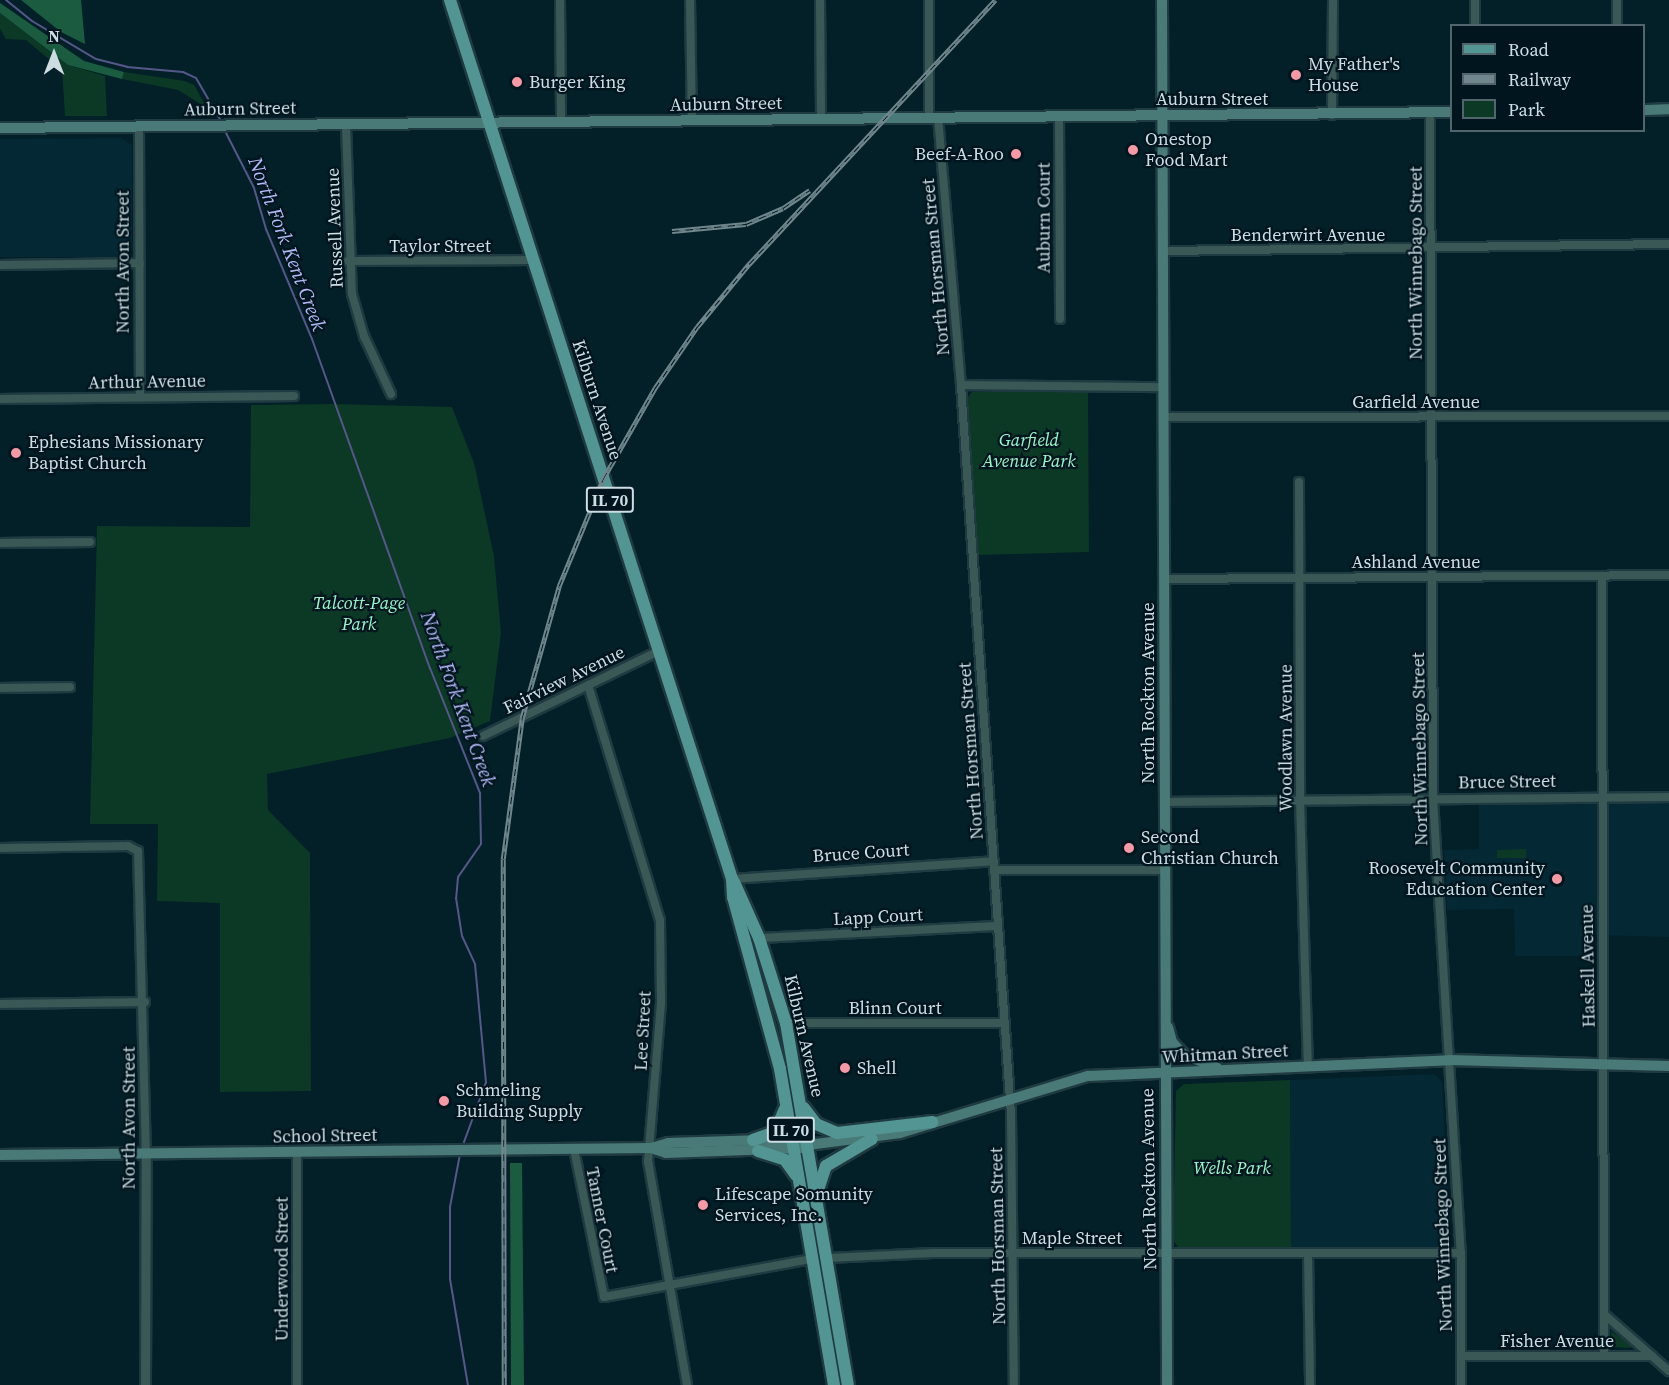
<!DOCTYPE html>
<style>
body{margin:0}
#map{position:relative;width:1669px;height:1385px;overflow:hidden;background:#031f27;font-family:"Source Serif 4",serif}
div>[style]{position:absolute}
.built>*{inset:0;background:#042834}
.green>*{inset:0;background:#0c3826}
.forest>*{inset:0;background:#1b5c41}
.stream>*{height:2px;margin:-1px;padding:0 1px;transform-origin:1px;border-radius:1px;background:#555789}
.roads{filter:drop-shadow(2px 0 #1f3a41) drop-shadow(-2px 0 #1f3a41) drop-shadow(0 2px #1f3a41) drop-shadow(0 -2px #1f3a41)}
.minor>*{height:8px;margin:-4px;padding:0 4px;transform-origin:4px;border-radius:4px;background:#3a5856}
.tertiary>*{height:9px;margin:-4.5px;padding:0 4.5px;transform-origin:4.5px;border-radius:4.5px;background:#3a5856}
.secondary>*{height:10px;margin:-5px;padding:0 5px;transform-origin:5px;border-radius:5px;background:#497a78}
.primary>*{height:12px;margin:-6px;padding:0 6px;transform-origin:6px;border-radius:6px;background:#539592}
.rail>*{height:4.5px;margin-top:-2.25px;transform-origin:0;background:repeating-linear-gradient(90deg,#00151e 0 7px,#70868d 0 14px);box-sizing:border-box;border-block:2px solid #70868d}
.dots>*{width:16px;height:16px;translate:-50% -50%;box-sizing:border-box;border:3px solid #00151e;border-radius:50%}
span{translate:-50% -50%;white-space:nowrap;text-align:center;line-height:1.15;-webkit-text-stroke:4.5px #00151e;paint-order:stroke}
.shield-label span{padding:2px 4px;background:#00151e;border:2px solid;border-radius:4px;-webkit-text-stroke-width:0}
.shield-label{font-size:16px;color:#cddde3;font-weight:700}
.poi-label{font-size:18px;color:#cddde3}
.left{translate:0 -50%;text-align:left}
.right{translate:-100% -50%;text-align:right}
.street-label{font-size:18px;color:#cddde3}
.park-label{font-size:18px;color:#99f6c9;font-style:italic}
.water-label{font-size:20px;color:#b4b8f6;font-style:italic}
.legend{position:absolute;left:1450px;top:24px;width:195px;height:108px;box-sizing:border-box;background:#00151e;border:2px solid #52656d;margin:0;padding:8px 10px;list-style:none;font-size:18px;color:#cddde3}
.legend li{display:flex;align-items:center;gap:12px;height:30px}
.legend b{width:30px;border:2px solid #52656d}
.north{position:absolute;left:24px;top:24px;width:60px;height:60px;-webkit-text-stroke:4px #00151e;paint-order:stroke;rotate:0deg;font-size:16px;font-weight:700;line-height:24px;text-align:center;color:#cddde3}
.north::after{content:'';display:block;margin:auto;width:21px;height:27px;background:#cddde3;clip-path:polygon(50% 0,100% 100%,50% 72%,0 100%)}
</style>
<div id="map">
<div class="built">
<i style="clip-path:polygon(122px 138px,132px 145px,132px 249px,127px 257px,0 257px,0 139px)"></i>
<i style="clip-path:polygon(1669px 802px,1669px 937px,1594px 935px,1594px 956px,1515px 956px,1514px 909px,1447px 910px,1444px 850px,1479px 849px,1479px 804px)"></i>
<i style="clip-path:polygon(1435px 1074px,1442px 1082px,1451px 1247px,1291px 1248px,1290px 1080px)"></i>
</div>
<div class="green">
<i style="clip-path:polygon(0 13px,68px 65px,105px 76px,107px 116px,65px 116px,62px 70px,26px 40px,6px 39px,0 29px)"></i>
<i style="clip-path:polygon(124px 72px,185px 81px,194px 85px,207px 108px,178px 90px,122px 79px)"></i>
<i style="clip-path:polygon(972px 392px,1088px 392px,1089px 552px,977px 555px,966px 399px)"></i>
<i style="clip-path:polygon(332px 404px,452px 407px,474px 463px,494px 556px,501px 633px,490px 721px,450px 738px,267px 774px,268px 810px,310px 853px,311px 1091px,220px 1092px,220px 903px,157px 901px,158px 824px,90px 824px,97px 526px,250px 527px,251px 405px)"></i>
<i style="clip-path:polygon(1526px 849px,1526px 858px,1497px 858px,1497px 850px)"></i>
<i style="clip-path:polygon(1290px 1080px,1291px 1248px,1178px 1247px,1173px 1240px,1176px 1091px,1184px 1084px)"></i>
<i style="clip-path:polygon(1611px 1331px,1630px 1343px,1631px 1348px,1612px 1347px)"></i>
</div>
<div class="forest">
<i style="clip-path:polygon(21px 0,81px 0,85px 44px,61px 32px)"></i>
<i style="clip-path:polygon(0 3px,84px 61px,124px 72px,122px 79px,68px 65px,0 13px)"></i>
<i style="clip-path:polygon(510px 1163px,522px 1163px,524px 1385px,511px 1385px)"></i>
</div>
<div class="stream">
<i style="left:6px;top:0;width:33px;rotate:39deg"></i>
<i style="left:32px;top:21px;width:74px;rotate:30.7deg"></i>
<i style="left:96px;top:59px;width:32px;rotate:14deg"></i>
<i style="left:127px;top:67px;width:56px;rotate:5.1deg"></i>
<i style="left:183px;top:72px;width:14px;rotate:25deg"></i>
<i style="left:196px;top:78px;width:50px;rotate:59.8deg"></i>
<i style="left:224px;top:129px;width:66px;rotate:63deg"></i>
<i style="left:254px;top:188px;width:43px;rotate:73.7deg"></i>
<i style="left:266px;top:229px;width:119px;rotate:67.3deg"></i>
<i style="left:312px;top:339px;width:350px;rotate:70.3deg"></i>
<i style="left:430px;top:668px;width:135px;rotate:68.2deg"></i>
<i style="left:480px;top:793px;width:51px;rotate:88.9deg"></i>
<i style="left:481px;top:844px;width:40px;rotate:124.9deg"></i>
<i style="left:458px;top:877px;width:21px;rotate:95deg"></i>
<i style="left:456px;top:898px;width:38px;rotate:81deg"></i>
<i style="left:462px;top:936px;width:31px;rotate:65deg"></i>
<i style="left:475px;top:964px;width:119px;rotate:84.7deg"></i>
<i style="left:486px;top:1082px;width:67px;rotate:110.1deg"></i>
<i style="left:460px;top:1154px;width:54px;rotate:100.7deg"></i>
<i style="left:450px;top:1207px;width:72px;rotate:90deg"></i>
<i style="left:450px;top:1279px;width:108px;rotate:80.4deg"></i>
</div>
<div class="roads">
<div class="minor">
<i style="left:560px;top:0;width:122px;rotate:89.5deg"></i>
<i style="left:690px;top:0;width:121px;rotate:89.1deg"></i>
<i style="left:820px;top:0;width:120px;rotate:89.5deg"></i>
<i style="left:929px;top:0;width:117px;rotate:90deg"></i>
<i style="left:1475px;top:0;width:26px;rotate:90deg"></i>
<i style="left:1617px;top:0;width:26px;rotate:90deg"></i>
<i style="left:1430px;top:113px;width:686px;rotate:89.75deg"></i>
<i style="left:1433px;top:799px;width:455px;rotate:86.5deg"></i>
<i style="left:1461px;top:1253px;width:132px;rotate:90deg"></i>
<i style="left:1332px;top:115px;width:115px;rotate:-89.5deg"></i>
<i style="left:938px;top:117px;width:269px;rotate:85.1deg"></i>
<i style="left:961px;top:385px;width:731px;rotate:86.08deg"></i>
<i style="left:1011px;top:1114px;width:271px;rotate:89.4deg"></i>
<i style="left:1059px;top:117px;width:202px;rotate:89.7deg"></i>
<i style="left:346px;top:125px;width:169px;rotate:88deg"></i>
<i style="left:352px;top:294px;width:44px;rotate:74.1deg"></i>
<i style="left:364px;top:336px;width:64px;rotate:65deg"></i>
<i style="left:139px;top:127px;width:270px;rotate:89.8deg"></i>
<i style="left:1162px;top:251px;width:507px;rotate:-0.79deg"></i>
<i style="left:348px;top:261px;width:183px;rotate:-0.3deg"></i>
<i style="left:0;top:265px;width:140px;rotate:-0.8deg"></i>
<i style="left:961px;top:385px;width:201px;rotate:0.6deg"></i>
<i style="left:0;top:399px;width:294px;rotate:-0.6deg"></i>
<i style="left:1163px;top:417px;width:506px;rotate:-0.11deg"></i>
<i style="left:1299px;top:482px;width:318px;rotate:89.8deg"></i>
<i style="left:1300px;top:800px;width:267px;rotate:88.3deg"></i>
<i style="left:0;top:543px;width:90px;rotate:-0.6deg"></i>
<i style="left:1602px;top:576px;width:780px;rotate:89.85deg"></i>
<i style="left:1164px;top:579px;width:505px;rotate:-0.45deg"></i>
<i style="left:588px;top:685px;width:246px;rotate:73deg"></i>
<i style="left:660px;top:920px;width:83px;rotate:89.3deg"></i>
<i style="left:661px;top:1003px;width:159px;rotate:94.7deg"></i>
<i style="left:648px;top:1161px;width:227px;rotate:80.1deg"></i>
<i style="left:0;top:688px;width:70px;rotate:-0.8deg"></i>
<i style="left:483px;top:736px;width:195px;rotate:-25.8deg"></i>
<i style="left:1165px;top:802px;width:504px;rotate:-0.57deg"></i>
<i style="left:0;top:848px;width:128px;rotate:-0.9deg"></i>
<i style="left:128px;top:846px;width:11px;rotate:27deg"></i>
<i style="left:138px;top:851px;width:303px;rotate:88.5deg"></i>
<i style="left:994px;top:870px;width:171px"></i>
<i style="left:732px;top:879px;width:262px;rotate:-3.9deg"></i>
<i style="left:759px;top:938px;width:238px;rotate:-2.9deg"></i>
<i style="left:0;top:1004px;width:145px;rotate:-0.8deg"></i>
<i style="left:786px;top:1023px;width:218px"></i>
<i style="left:574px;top:1149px;width:151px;rotate:78.5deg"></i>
<i style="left:604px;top:1297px;width:210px;rotate:-10.4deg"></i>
<i style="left:297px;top:1154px;width:231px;rotate:90deg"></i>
<i style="left:1308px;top:1253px;width:132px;rotate:89.1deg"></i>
<i style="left:828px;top:1258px;width:105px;rotate:-2.7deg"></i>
<i style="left:933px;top:1253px;width:528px"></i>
<i style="left:1605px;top:1315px;width:85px;rotate:41.2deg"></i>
<i style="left:1461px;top:1356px;width:191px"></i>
</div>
<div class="tertiary">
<i style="left:145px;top:1385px;width:231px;rotate:-89.8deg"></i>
</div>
<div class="secondary">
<i style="left:1162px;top:0;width:1385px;rotate:89.79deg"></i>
<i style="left:1644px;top:110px;width:25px;rotate:-2deg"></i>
<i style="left:0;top:128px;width:1452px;rotate:-0.63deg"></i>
<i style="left:1168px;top:1027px;width:16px;rotate:75deg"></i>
<i style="left:1172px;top:1042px;width:16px;rotate:47deg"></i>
<i style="left:1183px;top:1054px;width:37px;rotate:22deg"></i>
<i style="left:651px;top:1148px;width:16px;rotate:18deg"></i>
<i style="left:666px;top:1153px;width:136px;rotate:-2.1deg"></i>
<i style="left:0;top:1155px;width:651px;rotate:-0.62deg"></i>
<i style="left:651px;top:1148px;width:18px;rotate:-16deg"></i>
<i style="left:668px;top:1143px;width:125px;rotate:-1.8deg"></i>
<i style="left:793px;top:1139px;width:16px;rotate:22deg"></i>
<i style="left:808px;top:1145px;width:93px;rotate:-7.4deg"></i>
<i style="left:900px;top:1133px;width:196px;rotate:-16.9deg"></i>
<i style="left:1088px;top:1076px;width:362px;rotate:-2.5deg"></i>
<i style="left:1450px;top:1060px;width:219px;rotate:1.6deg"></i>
</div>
<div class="primary">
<i style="left:450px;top:0;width:923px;rotate:72.21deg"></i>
<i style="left:732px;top:879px;width:18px;rotate:87deg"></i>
<i style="left:733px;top:897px;width:178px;rotate:74.7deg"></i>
<i style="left:780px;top:1069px;width:321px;rotate:80.3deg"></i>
<i style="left:734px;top:882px;width:61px;rotate:65.9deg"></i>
<i style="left:759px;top:938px;width:89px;rotate:72.4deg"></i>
<i style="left:786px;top:1023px;width:367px;rotate:80.3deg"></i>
<i style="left:804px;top:1108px;width:20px;rotate:53deg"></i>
<i style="left:816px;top:1124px;width:23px;rotate:23deg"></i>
<i style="left:837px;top:1133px;width:96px;rotate:-6.6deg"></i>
<i style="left:753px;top:1140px;width:23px;rotate:-20deg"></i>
<i style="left:775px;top:1132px;width:25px;rotate:-67deg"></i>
<i style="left:758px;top:1151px;width:28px;rotate:18deg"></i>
<i style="left:785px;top:1160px;width:19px;rotate:54deg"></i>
<i style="left:819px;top:1187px;width:22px;rotate:-72deg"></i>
<i style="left:826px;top:1166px;width:53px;rotate:-30.4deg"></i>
</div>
</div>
<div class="rail">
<i style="left:672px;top:231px;width:74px;rotate:-5.4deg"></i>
<i style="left:746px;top:224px;width:40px;rotate:-23.4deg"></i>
<i style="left:783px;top:208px;width:32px;rotate:-34deg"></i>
<i style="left:504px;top:1385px;width:526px;rotate:-90.11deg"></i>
<i style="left:503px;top:859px;width:142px;rotate:-82.3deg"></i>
<i style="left:522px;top:718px;width:137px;rotate:-74.3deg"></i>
<i style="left:559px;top:586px;width:116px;rotate:-67.6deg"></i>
<i style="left:603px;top:479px;width:105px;rotate:-60.3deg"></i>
<i style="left:655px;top:388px;width:74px;rotate:-55.5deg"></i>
<i style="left:697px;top:327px;width:82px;rotate:-50.5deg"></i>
<i style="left:749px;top:264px;width:361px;rotate:-47deg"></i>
</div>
<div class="dots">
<i style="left:1296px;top:75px;background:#f49aa6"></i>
<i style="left:517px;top:82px;background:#f49aa6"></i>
<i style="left:1133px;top:150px;background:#f49aa6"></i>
<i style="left:1016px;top:154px;background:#f49aa6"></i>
<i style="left:16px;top:453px;background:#f49aa6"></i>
<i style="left:1129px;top:848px;background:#f49aa6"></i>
<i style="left:1557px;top:879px;background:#f49aa6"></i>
<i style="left:845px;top:1068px;background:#f49aa6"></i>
<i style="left:444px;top:1101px;background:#f49aa6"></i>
<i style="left:703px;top:1205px;background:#f49aa6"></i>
</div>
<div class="shield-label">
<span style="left:610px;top:500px">IL 70</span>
<span style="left:791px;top:1130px">IL 70</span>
</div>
<div class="poi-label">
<span class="left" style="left:1308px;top:75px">My Father's<br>House</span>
<span class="left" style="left:529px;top:82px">Burger King</span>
<span class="left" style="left:1145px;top:150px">Onestop<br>Food Mart</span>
<span class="right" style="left:1004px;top:154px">Beef-A-Roo</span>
<span class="left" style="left:28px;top:453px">Ephesians Missionary<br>Baptist Church</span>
<span class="left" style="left:1141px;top:848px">Second<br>Christian Church</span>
<span class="right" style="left:1545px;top:879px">Roosevelt Community<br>Education Center</span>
<span class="left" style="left:857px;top:1068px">Shell</span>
<span class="left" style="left:456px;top:1101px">Schmeling<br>Building Supply</span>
<span class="left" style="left:715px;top:1205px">Lifescape Somunity<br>Services, Inc.</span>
</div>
<div class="street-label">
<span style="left:1212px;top:99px">Auburn Street</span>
<span style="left:726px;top:104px;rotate:-1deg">Auburn Street</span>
<span style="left:240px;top:109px;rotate:-1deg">Auburn Street</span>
<span style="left:1044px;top:218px;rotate:-90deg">Auburn Court</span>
<span style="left:335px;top:228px;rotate:-92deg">Russell Avenue</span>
<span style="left:1308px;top:235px">Benderwirt Avenue</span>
<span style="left:440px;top:246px">Taylor Street</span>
<span style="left:123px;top:262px;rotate:-90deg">North Avon Street</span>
<span style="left:1416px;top:263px;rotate:-90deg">North Winnebago Street</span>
<span style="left:936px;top:267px;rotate:-95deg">North Horsman Street</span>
<span style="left:147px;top:382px;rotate:-1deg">Arthur Avenue</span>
<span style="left:597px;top:400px;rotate:72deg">Kilburn Avenue</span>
<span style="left:1416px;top:402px">Garfield Avenue</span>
<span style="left:1416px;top:562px">Ashland Avenue</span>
<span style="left:564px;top:680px;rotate:-26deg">Fairview Avenue</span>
<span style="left:1148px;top:693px;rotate:-90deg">North Rockton Avenue</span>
<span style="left:1286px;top:738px;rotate:-90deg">Woodlawn Avenue</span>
<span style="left:1420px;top:749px;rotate:-91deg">North Winnebago Street</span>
<span style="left:971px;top:751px;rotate:-94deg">North Horsman Street</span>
<span style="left:1507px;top:782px;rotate:-1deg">Bruce Street</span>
<span style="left:861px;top:853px;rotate:-4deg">Bruce Court</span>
<span style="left:878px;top:917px;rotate:-3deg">Lapp Court</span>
<span style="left:1588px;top:966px;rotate:-91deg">Haskell Avenue</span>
<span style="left:895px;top:1008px">Blinn Court</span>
<span style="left:643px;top:1031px;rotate:-87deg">Lee Street</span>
<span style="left:804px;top:1036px;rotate:77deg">Kilburn Avenue</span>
<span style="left:1225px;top:1054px;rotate:-3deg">Whitman Street</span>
<span style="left:129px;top:1118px;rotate:-90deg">North Avon Street</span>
<span style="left:325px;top:1136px;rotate:-1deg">School Street</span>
<span style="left:1149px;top:1179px;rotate:-91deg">North Rockton Avenue</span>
<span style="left:602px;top:1220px;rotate:79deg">Tanner Court</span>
<span style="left:1443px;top:1235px;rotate:-92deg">North Winnebago Street</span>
<span style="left:998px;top:1236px;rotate:-91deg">North Horsman Street</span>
<span style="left:1072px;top:1238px">Maple Street</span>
<span style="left:282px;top:1269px;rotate:-90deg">Underwood Street</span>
<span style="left:1557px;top:1341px">Fisher Avenue</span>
</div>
<div class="park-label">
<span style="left:1029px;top:451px">Garfield<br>Avenue Park</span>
<span style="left:359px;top:614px">Talcott-Page<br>Park</span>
<span style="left:1232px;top:1168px">Wells Park</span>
</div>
<div class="water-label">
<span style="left:287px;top:244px;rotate:69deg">North Fork Kent Creek</span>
<span style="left:458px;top:699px;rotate:70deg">North Fork Kent Creek</span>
</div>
<ul class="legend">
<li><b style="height:8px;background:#539592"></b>Road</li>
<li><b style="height:8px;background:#70868d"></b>Railway</li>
<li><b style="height:16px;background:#0c3826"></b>Park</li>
</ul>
<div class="north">N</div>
</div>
